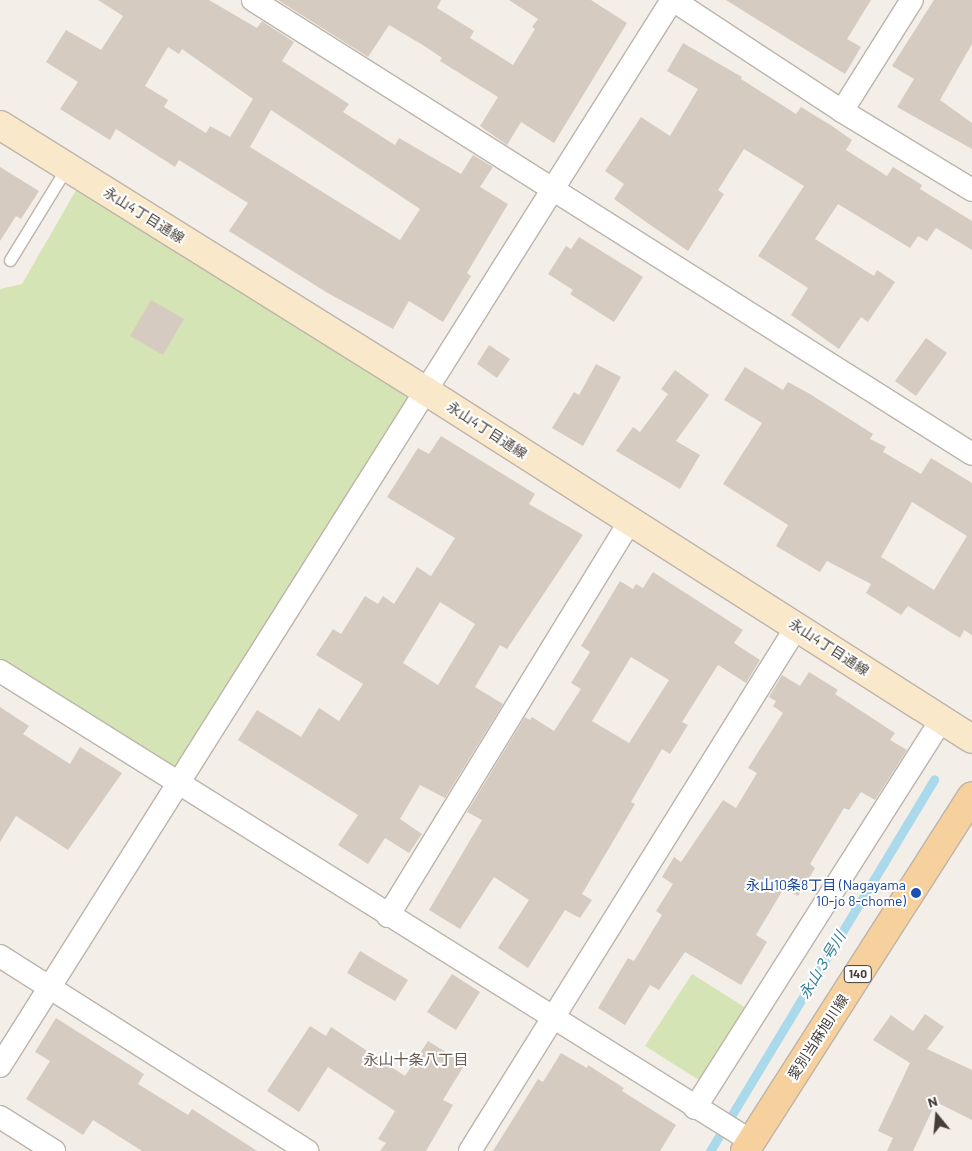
<!DOCTYPE html>
<meta charset="utf-8">
<style>
body{margin:0}
#map{position:relative;width:972px;height:1151px;overflow:hidden;background:#f3eee8;font-family:Barlow,"Noto Sans JP",sans-serif}
div>[style]{position:absolute}
.green>*{inset:0;background:#d5e4b4}
.stream>*{height:9px;margin:-4.5px;padding:0 4.5px;transform-origin:4.5px;border-radius:4.5px;background:#a9d9eb}
.building>*{inset:0;background:#d6cbc1}
.roads{filter:drop-shadow(1px 0 #bdb4ab) drop-shadow(-1px 0 #bdb4ab) drop-shadow(0 1px #bdb4ab) drop-shadow(0 -1px #bdb4ab)}
.lane>*{height:11px;margin:-5.5px;padding:0 5.5px;transform-origin:5.5px;border-radius:5.5px;background:#fff}
.street>*{height:22px;margin:-11px;padding:0 11px;transform-origin:11px;border-radius:11px;background:#fff}
.secondary>*{height:28px;margin:-14px;padding:0 14px;transform-origin:14px;border-radius:14px;background:#fae8ca}
.primary>*{height:28px;margin:-14px;padding:0 14px;transform-origin:14px;border-radius:14px;background:#f6d19d}
.dots>*{width:14px;height:14px;translate:-50% -50%;box-sizing:border-box;border:2px solid #fff;border-radius:50%}
span{translate:-50% -50%;white-space:nowrap;text-align:center;line-height:1.15;-webkit-text-stroke:4px #fff;paint-order:stroke}
.shield-label span{padding:1px 4px;background:#fff;border:1px solid;border-radius:4px;-webkit-text-stroke-width:0}
.shield-label{font-size:12px;color:#453e37;font-weight:700}
.street-label{font-size:14px;color:#453e37}
.transit-label{font-size:14px;color:#164399}
.right{translate:-100% -50%;text-align:right}
.water-label{font-size:15px;color:#347d9a;font-style:italic}
.neighbourhood-label{font-size:15px;color:#675a4f}
.north{position:absolute;left:912px;top:1091px;width:50px;height:50px;-webkit-text-stroke:4px #fff;paint-order:stroke;rotate:343deg;font-size:14px;font-weight:700;line-height:20px;text-align:center;color:#453e37}
.north::after{content:'';display:block;margin:auto;width:18px;height:22px;background:#453e37;clip-path:polygon(50% 0,100% 100%,50% 72%,0 100%)}
</style>
<div id="map">
<div class="green">
<i style="clip-path:polygon(83px 178px,426px 391px,179px 786px,0 671px,0 289px,22px 284px)"></i>
<i style="clip-path:polygon(692px 974px,746px 1008px,699px 1080px,645px 1046px)"></i>
</div>
<div class="stream">
<i style="left:710px;top:1151px;width:434px;rotate:-58.9deg"></i>
</div>
<div class="building">
<i style="clip-path:polygon(evenodd,98px 0,209px 0,257px 28px,262px 21px,294px 42px,282px 61px,349px 104px,343px 112px,395px 145px,399px 138px,461px 174px,473px 155px,493px 167px,480px 187px,508px 204px,467px 273px,471px 276px,443px 322px,409px 301px,393px 329px,326px 292px,229px 231px,248px 203px,179px 160px,175px 167px,116px 129px,110px 140px,60px 109px,78px 82px,46px 62px,66px 30px,101px 50px,123px 16px,98px 0,168px 47px,179px 54px,182px 49px,253px 99px,230px 137px,210px 126px,206px 133px,164px 107px,168px 100px,145px 86px,168px 47px,98px 0,271px 110px,420px 209px,400px 240px,250px 147px,271px 110px)"></i>
<i style="clip-path:polygon(278px 0,441px 0,437px 8px,474px 31px,470px 38px,513px 65px,535px 29px,532px 27px,538px 19px,509px 0,591px 0,627px 23px,554px 143px,521px 122px,507px 145px,480px 126px,498px 97px,440px 61px,442px 58px,426px 47px,389px 25px,368px 57px)"></i>
<i style="clip-path:polygon(726px 0,871px 0,847px 39px,861px 47px,845px 74px)"></i>
<i style="clip-path:polygon(934px 0,972px 0,972px 44px,940px 100px,972px 123px,972px 149px,897px 107px,914px 79px,892px 66px)"></i>
<i style="clip-path:polygon(683px 43px,742px 77px,741px 79px,796px 114px,801px 107px,832px 126px,852px 140px,846px 150px,887px 176px,893px 167px,922px 185px,920px 189px,972px 221px,972px 250px,936px 228px,927px 241px,918px 236px,910px 248px,838px 204px,815px 239px,874px 276px,877px 270px,895px 282px,868px 322px,861px 317px,839px 349px,791px 315px,808px 288px,758px 256px,804px 186px,744px 149px,718px 190px,724px 194px,688px 251px,649px 224px,614px 199px,624px 184px,605px 171px,641px 117px,670px 136px,698px 89px,667px 71px)"></i>
<i style="clip-path:polygon(0 167px,39px 191px,21px 219px,16px 216px,0 241px)"></i>
<i style="clip-path:polygon(579px 237px,643px 277px,614px 322px,570px 294px,573px 290px,548px 274px,566px 246px,571px 249px)"></i>
<i style="clip-path:polygon(151px 300px,184px 319px,163px 355px,130px 336px)"></i>
<i style="clip-path:polygon(926px 338px,947px 353px,916px 396px,895px 381px)"></i>
<i style="clip-path:polygon(489px 345px,510px 359px,497px 378px,477px 364px)"></i>
<i style="clip-path:polygon(596px 364px,621px 377px,583px 446px,552px 428px,574px 392px,579px 395px)"></i>
<i style="clip-path:polygon(evenodd,745px 367px,783px 390px,788px 382px,810px 394px,873px 434px,870px 439px,886px 447px,883px 452px,921px 474px,931px 458px,972px 483px,972px 635px,964px 630px,960px 638px,908px 606px,901px 615px,866px 593px,871px 584px,827px 561px,820px 572px,776px 546px,788px 525px,723px 484px,762px 423px,724px 400px,745px 367px,912px 502px,967px 536px,934px 590px,881px 557px,912px 502px)"></i>
<i style="clip-path:polygon(675px 370px,709px 395px,676px 441px,700px 455px,680px 489px,616px 451px,633px 427px,640px 432px,668px 394px,661px 389px)"></i>
<i style="clip-path:polygon(evenodd,441px 436px,535px 494px,529px 504px,583px 535px,507px 649px,500px 645px,475px 687px,503px 704px,445px 798px,420px 785px,400px 819px,422px 834px,409px 853px,385px 838px,368px 864px,338px 845px,358px 815px,238px 740px,257px 710px,301px 737px,319px 708px,339px 721px,363px 684px,316px 655px,333px 629px,341px 634px,365px 596px,378px 604px,383px 596px,394px 604px,417px 567px,431px 576px,455px 538px,387px 497px,418px 448px,429px 454px,441px 436px,440px 602px,475px 624px,438px 685px,403px 663px,440px 602px)"></i>
<i style="clip-path:polygon(evenodd,653px 572px,743px 630px,734px 643px,760px 660px,746px 683px,718px 665px,682px 722px,688px 725px,670px 754px,662px 749px,631px 802px,635px 804px,582px 894px,592px 900px,580px 918px,565px 910px,528px 968px,498px 948px,529px 900px,494px 877px,460px 929px,429px 910px,482px 820px,467px 812px,525px 717px,530px 720px,532px 717px,554px 731px,581px 689px,571px 683px,590px 652px,581px 646px,620px 581px,633px 589px,636px 584px,643px 588px,653px 572px,631px 657px,669px 680px,629px 743px,592px 721px,631px 657px)"></i>
<i style="clip-path:polygon(809px 672px,838px 690px,835px 694px,895px 733px,890px 740px,907px 750px,875px 800px,861px 792px,849px 810px,844px 808px,810px 864px,815px 868px,798px 896px,784px 888px,756px 935px,767px 942px,741px 985px,685px 952px,659px 990px,650px 985px,625px 1025px,598px 1008px,628px 958px,634px 961px,662px 915px,656px 911px,673px 884px,662px 877px,674px 857px,681px 862px,723px 800px,736px 808px,757px 773px,748px 768px,783px 713px,773px 706px,776px 701px,769px 697px,782px 675px,800px 686px)"></i>
<i style="clip-path:polygon(0 707px,29px 726px,23px 734px,70px 764px,80px 747px,122px 773px,68px 850px,16px 816px,0 842px)"></i>
<i style="clip-path:polygon(360px 951px,408px 980px,395px 1001px,347px 973px)"></i>
<i style="clip-path:polygon(452px 974px,480px 992px,456px 1030px,427px 1012px)"></i>
<i style="clip-path:polygon(925px 1014px,944px 1027px,927px 1049px,972px 1070px,972px 1120px,936px 1102px,913px 1151px,887px 1151px,893px 1138px,878px 1131px,910px 1063px,873px 1040px,891px 1015px,913px 1031px)"></i>
<i style="clip-path:polygon(56px 1018px,144px 1074px,138px 1084px,188px 1115px,192px 1109px,257px 1151px,142px 1151px,93px 1120px,83px 1135px,26px 1099px,50px 1061px,35px 1052px)"></i>
<i style="clip-path:polygon(310px 1026px,326px 1036px,331px 1027px,405px 1076px,428px 1041px,465px 1064px,443px 1100px,453px 1105px,426px 1151px,380px 1151px,386px 1143px,378px 1139px,395px 1111px,328px 1067px,299px 1112px,267px 1091px)"></i>
<i style="clip-path:polygon(561px 1053px,587px 1068px,588px 1065px,624px 1088px,622px 1091px,676px 1125px,660px 1151px,493px 1151px,538px 1079px,543px 1082px)"></i>
</div>
<div class="roads">
<div class="lane">
<i style="left:10px;top:260px;width:109px;rotate:-58.5deg"></i>
</div>
<div class="street">
<i style="left:253px;top:0;width:850px;rotate:32.27deg"></i>
<i style="left:673px;top:0;width:202px;rotate:33.3deg"></i>
<i style="left:842px;top:111px;width:152px;rotate:31.3deg"></i>
<i style="left:842px;top:111px;width:131px;rotate:-57.8deg"></i>
<i style="left:0;top:671px;width:886px;rotate:32.04deg"></i>
<i style="left:388px;top:916px;width:463px;rotate:-58.5deg"></i>
<i style="left:0;top:956px;width:364px;rotate:32.4deg"></i>
<i style="left:0;top:1066px;width:1260px;rotate:-57.77deg"></i>
<i style="left:695px;top:1108px;width:461px;rotate:-57.6deg"></i>
<i style="left:0;top:1117px;width:64px;rotate:32.2deg"></i>
<i style="left:470px;top:1151px;width:619px;rotate:-58.08deg"></i>
</div>
<div class="secondary">
<i style="left:0;top:125px;width:502px;rotate:31.98deg"></i>
<i style="left:426px;top:391px;width:647px;rotate:32.51deg"></i>
</div>
<div class="primary">
<i style="left:745px;top:1151px;width:421px;rotate:-57.4deg"></i>
</div>
</div>
<div class="dots">
<i style="left:916px;top:893px;background:#1a4fb4"></i>
</div>
<div class="shield-label">
<span style="left:858px;top:974px">140</span>
</div>
<div class="street-label">
<span style="left:144px;top:215px;rotate:32deg">永山4丁目通線</span>
<span style="left:487px;top:430px;rotate:33deg">永山4丁目通線</span>
<span style="left:829px;top:647px;rotate:33deg">永山4丁目通線</span>
<span style="left:818px;top:1037px;rotate:-57deg">愛別当麻旭川線</span>
</div>
<div class="transit-label">
<span class="right" style="left:906px;top:893px">永山10条8丁目 (Nagayama<br>10-jo 8-chome)</span>
</div>
<div class="water-label">
<span style="left:822px;top:965px;rotate:-59deg">永山３号川</span>
</div>
<div class="neighbourhood-label">
<span style="left:416px;top:1060px">永山十条八丁目</span>
</div>
<div class="north">N</div>
</div>
